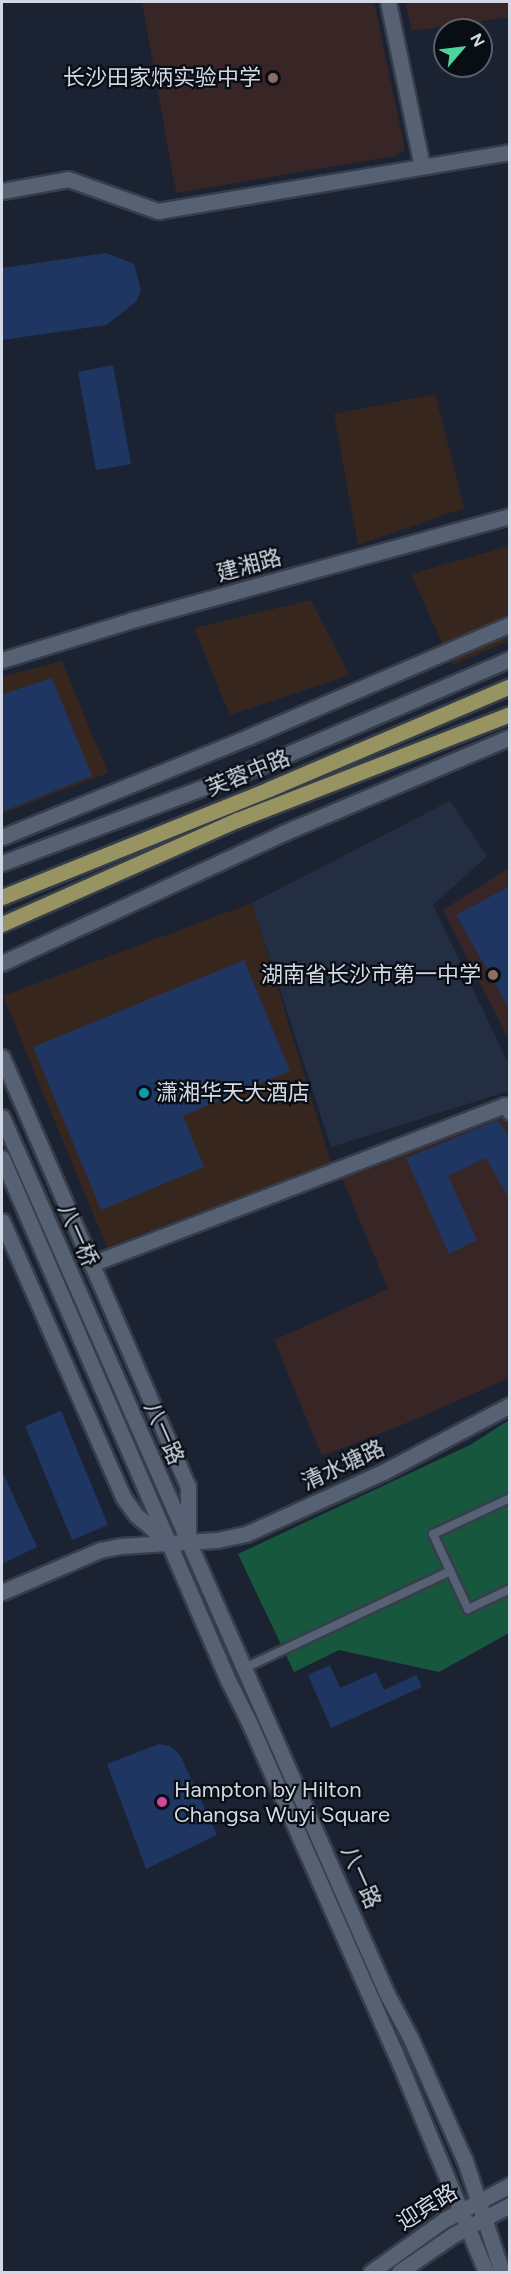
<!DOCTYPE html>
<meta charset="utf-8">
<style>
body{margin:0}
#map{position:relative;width:511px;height:2274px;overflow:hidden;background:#1b2333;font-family:Figtree,"Noto Sans SC",sans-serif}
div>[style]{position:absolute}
.commercial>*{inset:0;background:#37261d}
.built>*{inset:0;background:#242e43}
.education>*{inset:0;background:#382526}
.green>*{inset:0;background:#17573e}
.building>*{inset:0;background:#1f3562}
.roads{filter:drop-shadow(2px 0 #373d4a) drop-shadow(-2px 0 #373d4a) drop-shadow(0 2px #373d4a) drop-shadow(0 -2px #373d4a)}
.lane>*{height:8px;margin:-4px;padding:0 4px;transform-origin:4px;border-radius:4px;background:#576174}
.street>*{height:15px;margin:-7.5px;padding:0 7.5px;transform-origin:7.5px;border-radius:7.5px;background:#576174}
.secondary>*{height:15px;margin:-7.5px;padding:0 7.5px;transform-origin:7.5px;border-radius:7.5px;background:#576174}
.primary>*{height:15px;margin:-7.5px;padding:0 7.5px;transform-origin:7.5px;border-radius:7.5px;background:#979461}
.dots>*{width:16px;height:16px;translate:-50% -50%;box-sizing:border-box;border:3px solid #090d14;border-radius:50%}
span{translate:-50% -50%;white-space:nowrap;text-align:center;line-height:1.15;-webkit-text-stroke:4.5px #090d14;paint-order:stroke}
.poi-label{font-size:22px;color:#d3d9e4}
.right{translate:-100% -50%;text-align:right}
.left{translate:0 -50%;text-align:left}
.street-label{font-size:22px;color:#d3d9e4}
.frame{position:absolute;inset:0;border:3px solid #d3d9e4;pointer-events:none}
.north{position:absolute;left:433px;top:18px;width:60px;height:60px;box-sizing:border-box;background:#090d14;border:2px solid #5a5f67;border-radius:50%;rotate:62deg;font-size:16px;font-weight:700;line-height:24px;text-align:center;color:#d3d9e4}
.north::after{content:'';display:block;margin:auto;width:21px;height:27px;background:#4cd49b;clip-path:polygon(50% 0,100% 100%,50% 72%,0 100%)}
</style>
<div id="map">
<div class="commercial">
<i style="clip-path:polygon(435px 394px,464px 508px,358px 545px,334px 414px)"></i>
<i style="clip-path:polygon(509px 546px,509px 641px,452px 665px,411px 574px)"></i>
<i style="clip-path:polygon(311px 600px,349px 675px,230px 715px,194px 628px)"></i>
<i style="clip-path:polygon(62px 661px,108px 773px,2px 814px,2px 677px)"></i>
<i style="clip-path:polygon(252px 903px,331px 1163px,107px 1247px,3px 996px)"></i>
</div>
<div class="built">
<i style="clip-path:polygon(450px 801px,487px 856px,433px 905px,509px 1065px,509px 1091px,331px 1147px,252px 903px)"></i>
</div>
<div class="education">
<i style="clip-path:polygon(142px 2px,374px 2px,405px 150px,395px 156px,176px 193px)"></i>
<i style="clip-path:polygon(405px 2px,509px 2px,509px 17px,412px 31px)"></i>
<i style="clip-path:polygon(509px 868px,509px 1040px,443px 910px)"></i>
<i style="clip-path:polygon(504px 1114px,510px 1123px,509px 1378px,402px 1425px,322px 1456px,274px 1340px,388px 1289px,342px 1178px)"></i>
</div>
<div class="green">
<i style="clip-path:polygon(509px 1420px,509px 1633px,439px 1672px,339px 1650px,294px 1672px,238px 1554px,470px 1445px)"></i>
</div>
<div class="building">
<i style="clip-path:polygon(106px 253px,134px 264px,141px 290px,136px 302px,106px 325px,2px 340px,2px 268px)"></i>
<i style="clip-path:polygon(113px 365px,131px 464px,96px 470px,78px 372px)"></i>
<i style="clip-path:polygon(52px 678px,92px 776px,2px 812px,2px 694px)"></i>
<i style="clip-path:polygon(510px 886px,510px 1010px,456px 915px)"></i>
<i style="clip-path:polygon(244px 960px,290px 1071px,183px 1116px,204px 1167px,101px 1210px,33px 1047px)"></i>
<i style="clip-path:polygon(498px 1120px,510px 1139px,510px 1200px,486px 1158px,448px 1176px,477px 1240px,449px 1254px,406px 1158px)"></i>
<i style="clip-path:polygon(61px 1411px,108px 1525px,72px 1540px,25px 1426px)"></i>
<i style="clip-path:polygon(2px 1471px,37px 1547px,2px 1564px)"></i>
<i style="clip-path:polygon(330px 1665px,340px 1688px,376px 1672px,384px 1690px,416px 1675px,422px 1687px,331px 1728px,308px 1675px)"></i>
<i style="clip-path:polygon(159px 1744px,170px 1746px,180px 1755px,217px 1835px,146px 1869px,107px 1764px)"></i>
</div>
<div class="roads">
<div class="lane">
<i style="left:510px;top:1498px;width:85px;rotate:154.9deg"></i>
<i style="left:433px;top:1534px;width:83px;rotate:65deg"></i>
<i style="left:468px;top:1609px;width:47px;rotate:-25.5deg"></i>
<i style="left:245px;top:1668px;width:227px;rotate:-25.3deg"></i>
</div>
<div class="street">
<i style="left:388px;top:2px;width:167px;rotate:78.3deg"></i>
<i style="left:2px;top:191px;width:67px;rotate:-10.3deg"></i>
<i style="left:68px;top:179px;width:96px;rotate:19.6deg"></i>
<i style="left:158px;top:211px;width:357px;rotate:-9.5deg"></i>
<i style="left:2px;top:837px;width:266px;rotate:-22.1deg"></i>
<i style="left:248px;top:737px;width:285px;rotate:-23.3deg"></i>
<i style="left:91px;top:1264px;width:443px;rotate:-21deg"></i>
<i style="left:505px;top:1105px;width:9px;rotate:54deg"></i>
</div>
<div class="secondary">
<i style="left:2px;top:660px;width:136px;rotate:-17.1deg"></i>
<i style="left:132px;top:620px;width:392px;rotate:-15.4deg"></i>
<i style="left:2px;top:863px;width:276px;rotate:-20.6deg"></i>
<i style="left:260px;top:766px;width:272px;rotate:-23.2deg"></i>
<i style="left:2px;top:963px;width:310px;rotate:-24.8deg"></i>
<i style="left:283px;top:833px;width:246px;rotate:-22.9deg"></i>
<i style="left:2px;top:1057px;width:468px;rotate:66.6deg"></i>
<i style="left:188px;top:1486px;width:52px;rotate:90deg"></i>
<i style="left:2px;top:1117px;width:958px;rotate:66.3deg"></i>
<i style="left:387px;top:1994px;width:49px;rotate:61.9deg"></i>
<i style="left:410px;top:2037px;width:136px;rotate:66.1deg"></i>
<i style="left:465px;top:2161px;width:117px;rotate:71.6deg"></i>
<i style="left:2px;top:1158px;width:569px;rotate:66.59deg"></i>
<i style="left:228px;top:1680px;width:47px;rotate:63.4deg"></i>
<i style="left:249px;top:1722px;width:359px;rotate:66.2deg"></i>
<i style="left:394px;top:2050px;width:240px;rotate:67.5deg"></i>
<i style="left:2px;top:1221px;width:301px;rotate:66.3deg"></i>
<i style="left:123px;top:1497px;width:22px;rotate:54deg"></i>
<i style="left:136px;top:1515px;width:42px;rotate:40.2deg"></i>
<i style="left:2px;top:1592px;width:107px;rotate:-23.2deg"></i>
<i style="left:100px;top:1550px;width:20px;rotate:-11deg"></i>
<i style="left:120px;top:1546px;width:97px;rotate:-3.5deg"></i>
<i style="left:217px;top:1540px;width:30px;rotate:-12deg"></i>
<i style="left:246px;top:1534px;width:153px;rotate:-24.4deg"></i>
<i style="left:385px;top:1471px;width:141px;rotate:-27.8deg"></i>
<i style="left:371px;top:2272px;width:90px;rotate:-35.5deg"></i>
<i style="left:444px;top:2220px;width:75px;rotate:-27.9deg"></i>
<i style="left:399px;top:2272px;width:65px;rotate:-34.4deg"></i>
<i style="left:453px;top:2235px;width:64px;rotate:-27.8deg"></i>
</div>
<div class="primary">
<i style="left:2px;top:897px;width:288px;rotate:-22deg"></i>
<i style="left:269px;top:789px;width:262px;rotate:-23.1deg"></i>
<i style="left:2px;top:924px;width:257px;rotate:-23.9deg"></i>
<i style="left:237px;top:820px;width:293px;rotate:-21.2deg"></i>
</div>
</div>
<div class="dots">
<i style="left:273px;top:78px;background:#8d6e63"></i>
<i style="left:493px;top:975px;background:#8d6e63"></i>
<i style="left:144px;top:1093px;background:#0f9aa8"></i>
<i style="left:162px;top:1802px;background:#d1479c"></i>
</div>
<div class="poi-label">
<span class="right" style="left:261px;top:78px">长沙田家炳实验中学</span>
<span class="right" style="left:481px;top:975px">湖南省长沙市第一中学</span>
<span class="left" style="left:156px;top:1093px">潇湘华天大酒店</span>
<span class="left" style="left:174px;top:1802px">Hampton by Hilton<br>Changsa Wuyi Square</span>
</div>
<div class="street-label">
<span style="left:249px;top:565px;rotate:-15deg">建湘路</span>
<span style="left:248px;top:773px;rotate:-22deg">芙蓉中路</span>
<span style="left:78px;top:1235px;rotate:66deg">八一桥</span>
<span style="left:164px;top:1433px;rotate:66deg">八一路</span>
<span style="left:343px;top:1465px;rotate:-25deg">清水塘路</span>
<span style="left:361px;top:1877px;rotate:66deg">八一路</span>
<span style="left:427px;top:2207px;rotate:-32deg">迎宾路</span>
</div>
<div class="frame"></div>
<div class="north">N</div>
</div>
